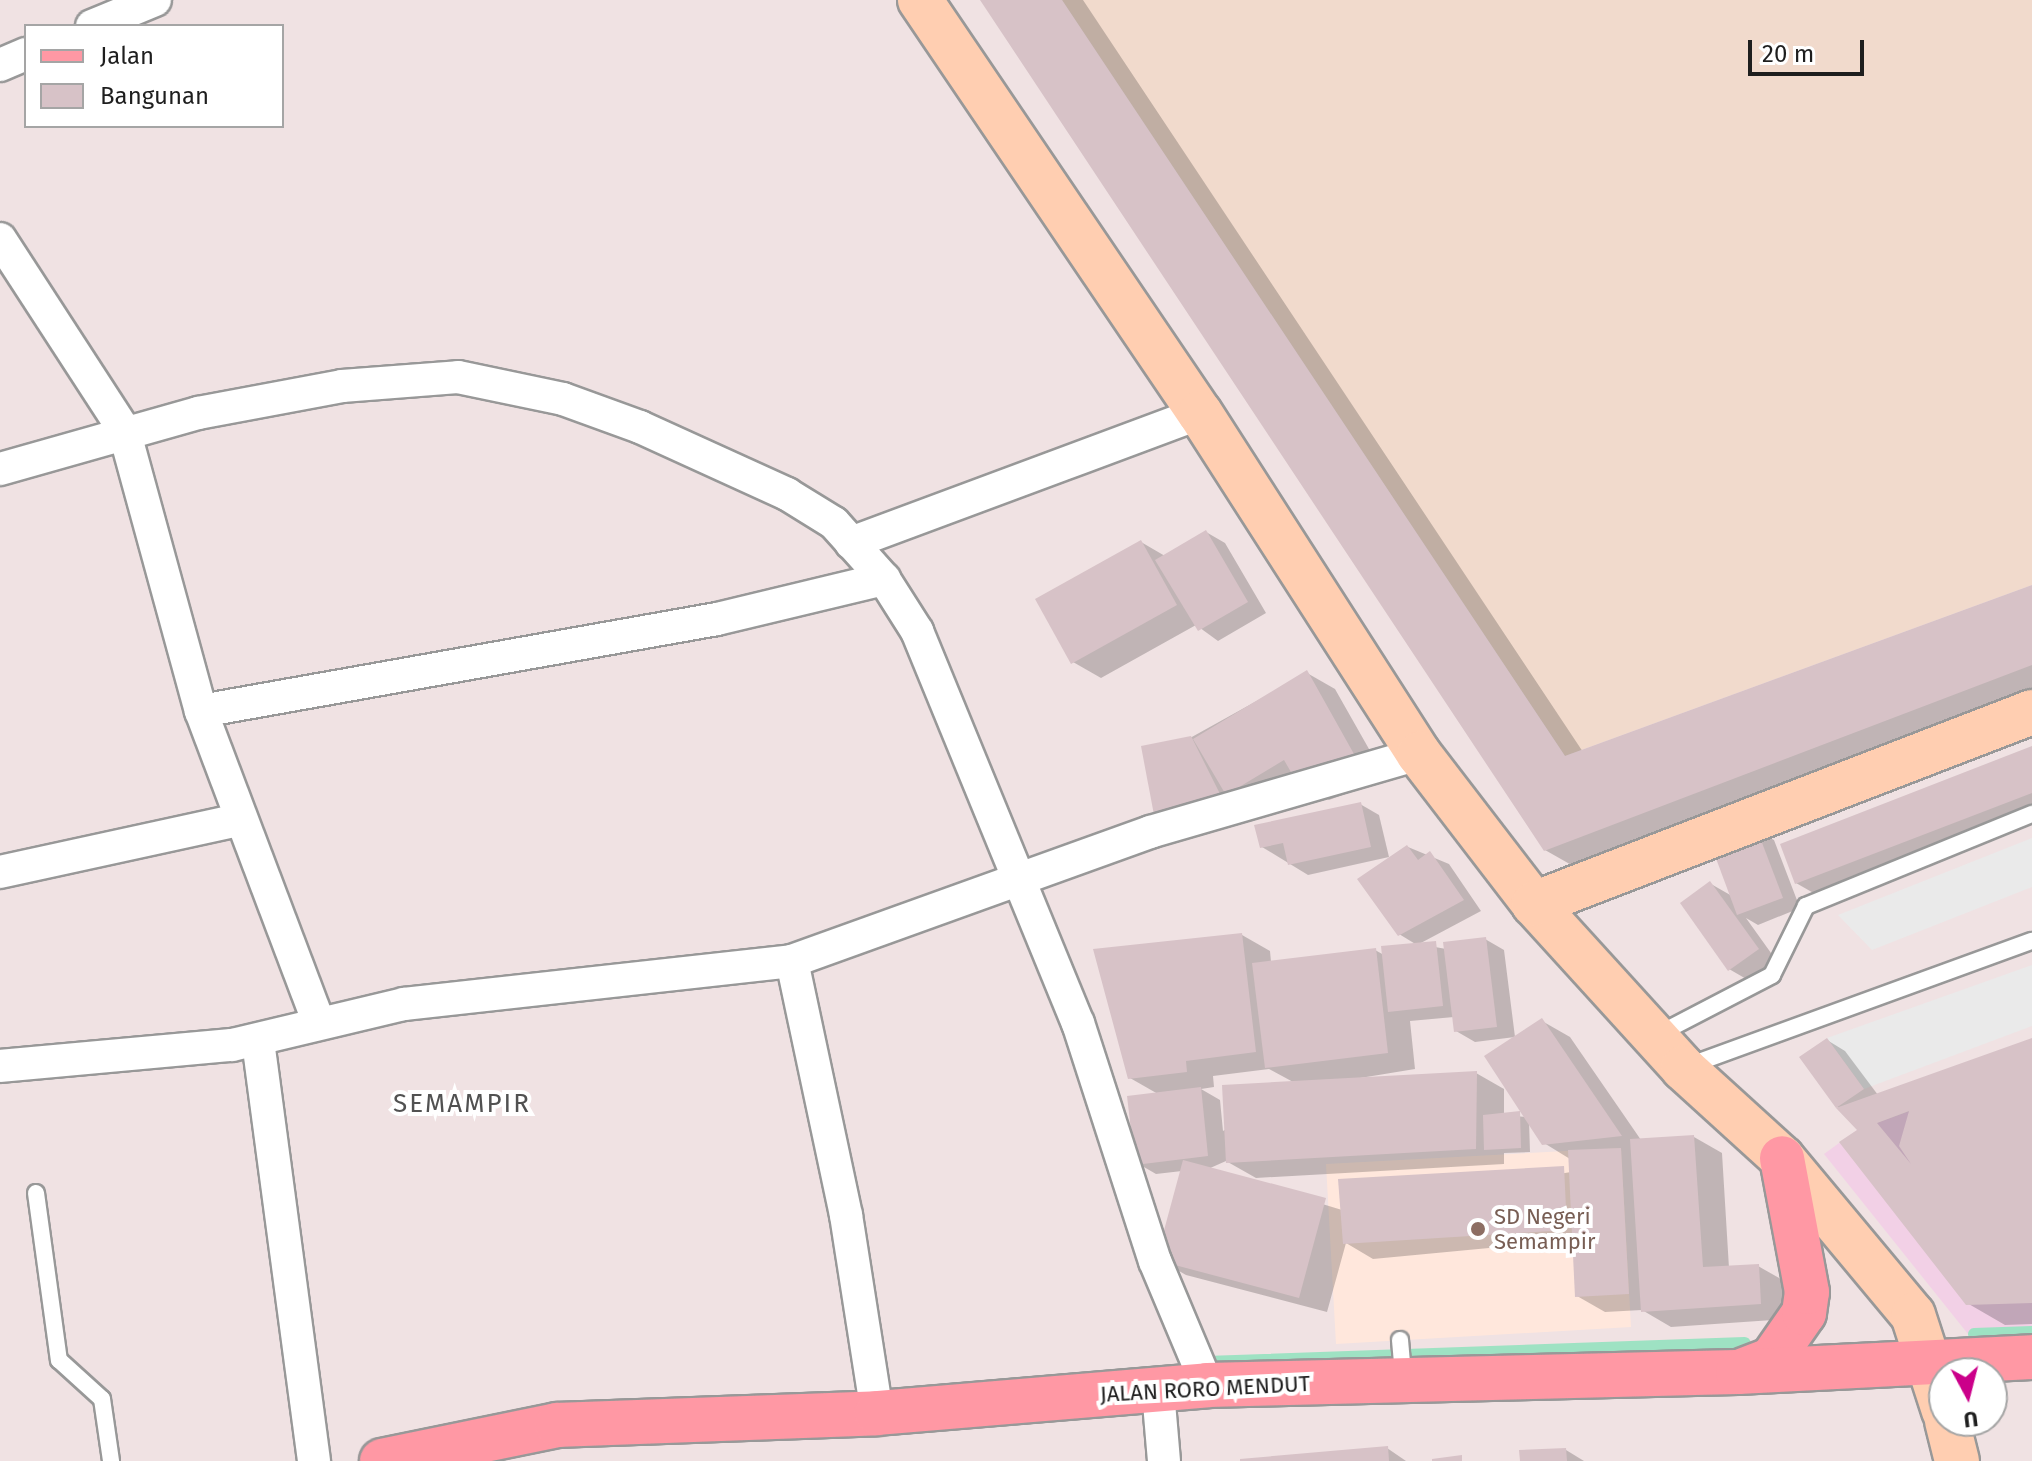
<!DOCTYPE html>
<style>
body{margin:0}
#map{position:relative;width:2032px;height:1461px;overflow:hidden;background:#f0e2e3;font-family:"Fira Sans",sans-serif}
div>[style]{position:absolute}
.commercial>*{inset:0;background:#f2d0e6}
.education>*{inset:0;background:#ffe7dc}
.farmland>*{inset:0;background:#f1dacc}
.parking>*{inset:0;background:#eaeaea}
.shadow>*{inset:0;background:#0003}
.stream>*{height:12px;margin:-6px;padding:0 6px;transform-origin:6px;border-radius:6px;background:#9ee2c3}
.building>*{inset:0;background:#d7c2c7}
.roads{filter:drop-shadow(2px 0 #989898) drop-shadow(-2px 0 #989898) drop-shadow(0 2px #989898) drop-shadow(0 -2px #989898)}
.lane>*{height:16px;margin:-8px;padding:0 8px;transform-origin:8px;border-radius:8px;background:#fff}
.street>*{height:32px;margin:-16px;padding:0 16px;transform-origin:16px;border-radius:16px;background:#fff}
.secondary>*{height:44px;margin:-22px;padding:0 22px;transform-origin:22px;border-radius:22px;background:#ffceb1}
.primary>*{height:44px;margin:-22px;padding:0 22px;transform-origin:22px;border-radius:22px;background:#ff98a4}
.dots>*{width:22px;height:22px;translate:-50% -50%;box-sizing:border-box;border:4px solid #fff;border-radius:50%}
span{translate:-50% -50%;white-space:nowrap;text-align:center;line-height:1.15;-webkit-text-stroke:8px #fff;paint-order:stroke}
.education-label{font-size:22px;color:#785e54}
.left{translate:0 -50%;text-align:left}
.street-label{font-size:22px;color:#1e1e1e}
.quarter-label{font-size:26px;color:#515151;letter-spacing:2px}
.legend{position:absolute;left:24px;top:24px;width:260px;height:104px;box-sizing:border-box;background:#fff;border:2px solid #a5a5a5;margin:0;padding:10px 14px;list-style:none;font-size:24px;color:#1e1e1e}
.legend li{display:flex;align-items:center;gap:16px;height:40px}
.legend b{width:40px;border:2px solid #a5a5a5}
.north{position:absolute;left:1928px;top:1357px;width:80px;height:80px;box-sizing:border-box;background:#fff;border:2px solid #a5a5a5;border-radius:50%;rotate:173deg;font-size:22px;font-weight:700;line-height:32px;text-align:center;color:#1e1e1e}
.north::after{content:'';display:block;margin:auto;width:28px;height:36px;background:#cb008a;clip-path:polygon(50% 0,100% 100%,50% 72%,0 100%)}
.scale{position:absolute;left:1748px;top:40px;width:116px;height:36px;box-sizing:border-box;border:4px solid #1e1e1e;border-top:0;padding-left:10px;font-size:24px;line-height:28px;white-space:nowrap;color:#1e1e1e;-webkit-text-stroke:6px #fff;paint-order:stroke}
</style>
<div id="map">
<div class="commercial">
<i style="clip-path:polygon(2032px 1067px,2032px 1343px,1976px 1344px,1824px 1154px,1857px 1130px)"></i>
</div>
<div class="education">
<i style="clip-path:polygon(1621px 1148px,1631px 1327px,1336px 1344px,1326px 1164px)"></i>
</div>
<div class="farmland">
<i style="clip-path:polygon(1062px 0,2032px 0,2032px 585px,1565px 756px)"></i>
</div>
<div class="parking">
<i style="clip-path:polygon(2032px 838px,2032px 887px,1872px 950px,1838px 915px)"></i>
<i style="clip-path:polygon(2032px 965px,2032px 1026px,1864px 1089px,1827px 1038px)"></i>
</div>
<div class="shadow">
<i style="clip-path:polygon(982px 0,1083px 0,1583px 752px,2032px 587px,2032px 699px,1582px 871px,1545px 850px)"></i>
<i style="clip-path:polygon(1206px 532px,1225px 543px,1266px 613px,1218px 641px,1196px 625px,1101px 678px,1073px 662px,1141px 542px,1165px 556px)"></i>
<i style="clip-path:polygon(1307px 673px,1335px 689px,1386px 779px,1329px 800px,1299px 783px,1174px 824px,1190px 738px)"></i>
<i style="clip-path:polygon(2032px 749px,2032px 819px,1824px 899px,1796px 883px)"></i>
<i style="clip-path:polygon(1360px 804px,1379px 815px,1389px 857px,1308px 875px,1262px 847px)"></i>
<i style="clip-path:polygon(1755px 829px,1774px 840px,1800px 908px,1758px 925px,1746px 918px,1776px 960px,1748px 980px,1729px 969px,1711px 884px,1732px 896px)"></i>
<i style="clip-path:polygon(evenodd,1408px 847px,1449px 864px,1481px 911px,1419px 944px,1446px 949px,1485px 939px,1504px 950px,1515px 1037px,1475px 1042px,1456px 1031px,1454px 1017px,1410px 1021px,1415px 1069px,1348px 1080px,1476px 1073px,1504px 1089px,1504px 1115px,1526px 1117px,1542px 1021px,1570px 1037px,1641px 1140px,1694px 1137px,1722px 1153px,1729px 1268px,1758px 1266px,1786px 1282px,1788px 1319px,1671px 1327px,1642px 1310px,1605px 1312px,1577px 1296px,1574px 1240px,1373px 1259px,1346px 1243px,1327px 1312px,1186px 1275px,1158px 1259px,1182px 1171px,1156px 1174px,1137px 1163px,1158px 1094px,1130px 1078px,1242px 935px,1270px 951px,1271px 962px,1375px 950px,1384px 955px,1417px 945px,1399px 934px,1408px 847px,1269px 1069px,1295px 1083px,1223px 1131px,1220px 1100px,1201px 1089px,1214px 1087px,1213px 1076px,1269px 1069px,1408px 847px,1529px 1120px,1544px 1143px,1570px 1159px,1571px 1172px,1342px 1210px,1208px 1169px,1226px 1161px,1256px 1178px,1504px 1164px,1504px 1153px,1530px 1152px,1529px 1120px)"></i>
<i style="clip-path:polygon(1827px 1040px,1845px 1051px,1878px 1095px,2032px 1040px,2032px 1324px,2005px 1325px,1967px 1303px,1863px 1132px,1837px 1107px)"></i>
<i style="clip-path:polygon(1387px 1448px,1406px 1461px,1241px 1461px)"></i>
<i style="clip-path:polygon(1566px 1450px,1584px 1461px,1522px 1461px)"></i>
</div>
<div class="stream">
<i style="left:1974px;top:1334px;width:58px;rotate:-2deg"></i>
<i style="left:1206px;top:1362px;width:539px;rotate:-2.02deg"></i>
</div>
<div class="building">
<i style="clip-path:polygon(980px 0,1062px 0,1565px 756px,2032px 585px,2032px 665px,1544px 851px)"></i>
<i style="clip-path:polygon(1206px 530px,1248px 602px,1198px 631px,1155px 560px)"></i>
<i style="clip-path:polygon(1141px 540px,1177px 605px,1071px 664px,1035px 599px)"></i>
<i style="clip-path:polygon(1307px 670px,1359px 763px,1299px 786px,1284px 760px,1226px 795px,1193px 739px)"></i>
<i style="clip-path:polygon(1191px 736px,1222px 798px,1154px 815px,1141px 746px)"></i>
<i style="clip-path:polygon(2032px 746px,2032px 793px,1795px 884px,1780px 844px)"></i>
<i style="clip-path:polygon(1361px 802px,1371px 847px,1288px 865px,1283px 843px,1260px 848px,1254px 825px)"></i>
<i style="clip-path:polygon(1756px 827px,1783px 898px,1737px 915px,1711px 845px)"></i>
<i style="clip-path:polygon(1407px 845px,1418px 860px,1430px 851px,1464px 900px,1398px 936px,1357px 879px)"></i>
<i style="clip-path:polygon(1710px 881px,1759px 949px,1728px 971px,1680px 903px)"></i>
<i style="clip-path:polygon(1242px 933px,1256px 1052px,1186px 1061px,1187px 1072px,1128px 1079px,1093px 949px)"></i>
<i style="clip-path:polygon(1486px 937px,1497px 1027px,1454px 1032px,1443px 942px)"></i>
<i style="clip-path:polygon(1436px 941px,1443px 1006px,1388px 1012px,1381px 946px)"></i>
<i style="clip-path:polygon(1376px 948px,1388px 1053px,1265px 1068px,1252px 963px)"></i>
<i style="clip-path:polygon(1542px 1018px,1622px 1136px,1542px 1145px,1484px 1056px)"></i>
<i style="clip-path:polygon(evenodd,1827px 1038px,1864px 1089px,1836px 1108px,2032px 1038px,2032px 1303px,1966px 1305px,1839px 1142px,1857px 1130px,1836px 1108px,1799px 1057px,1827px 1038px,1909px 1111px,1899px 1146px,1911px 1164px,1877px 1123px,1909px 1111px)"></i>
<i style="clip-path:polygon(1477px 1071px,1476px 1149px,1226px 1163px,1222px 1085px)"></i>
<i style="clip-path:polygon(1201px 1087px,1208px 1156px,1135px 1165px,1127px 1096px)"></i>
<i style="clip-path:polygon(1520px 1111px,1521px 1148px,1484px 1150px,1483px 1115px)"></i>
<i style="clip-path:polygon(1694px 1135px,1703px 1267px,1759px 1264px,1761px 1304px,1641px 1312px,1630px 1139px)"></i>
<i style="clip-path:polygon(1621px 1148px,1629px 1294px,1575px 1297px,1568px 1150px)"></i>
<i style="clip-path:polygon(1183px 1160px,1326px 1198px,1299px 1298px,1156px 1260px)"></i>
<i style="clip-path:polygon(1564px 1166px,1567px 1230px,1343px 1244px,1338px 1179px)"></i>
<i style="clip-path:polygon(1388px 1446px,1389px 1461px,1240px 1461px,1240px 1459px)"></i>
<i style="clip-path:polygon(1566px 1448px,1567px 1461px,1520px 1461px,1519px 1450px)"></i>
<i style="clip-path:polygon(1462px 1455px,1462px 1461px,1432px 1461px,1432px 1459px)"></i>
</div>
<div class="roads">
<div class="lane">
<i style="left:1655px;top:1036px;width:132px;rotate:-27.5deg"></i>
<i style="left:1772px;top:975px;width:77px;rotate:-63.8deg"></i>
<i style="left:1806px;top:906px;width:244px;rotate:-22.2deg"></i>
<i style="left:1688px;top:1066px;width:366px;rotate:-20deg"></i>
<i style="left:36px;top:1193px;width:169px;rotate:82.2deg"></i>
<i style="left:59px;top:1360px;width:58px;rotate:42.2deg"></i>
<i style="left:102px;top:1399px;width:63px;rotate:81.7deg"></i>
<i style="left:1400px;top:1340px;width:38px;rotate:85deg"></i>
</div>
<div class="street">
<i style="left:92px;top:26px;width:68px;rotate:-22.4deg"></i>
<i style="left:0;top:65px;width:28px;rotate:-23deg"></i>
<i style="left:0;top:239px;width:228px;rotate:57deg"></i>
<i style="left:124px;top:430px;width:291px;rotate:74.7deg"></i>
<i style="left:201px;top:711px;width:331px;rotate:69.3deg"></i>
<i style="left:0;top:469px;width:206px;rotate:-15.8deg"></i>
<i style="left:198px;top:413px;width:147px;rotate:-10.6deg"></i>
<i style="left:342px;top:386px;width:116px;rotate:-4.4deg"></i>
<i style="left:458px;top:377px;width:107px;rotate:11.8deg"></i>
<i style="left:563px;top:399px;width:82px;rotate:20deg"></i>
<i style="left:640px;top:427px;width:162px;rotate:24.5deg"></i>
<i style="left:787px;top:494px;width:55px;rotate:31.7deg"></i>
<i style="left:834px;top:523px;width:75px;rotate:48.2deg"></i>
<i style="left:884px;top:579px;width:62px;rotate:57.6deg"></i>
<i style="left:917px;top:631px;width:424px;rotate:67.7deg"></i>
<i style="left:1078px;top:1023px;width:250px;rotate:72.1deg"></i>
<i style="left:1155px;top:1261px;width:134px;rotate:67.2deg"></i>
<i style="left:851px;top:543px;width:372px;rotate:-20.4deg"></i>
<i style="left:201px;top:711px;width:524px;rotate:-10.11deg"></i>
<i style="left:717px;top:619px;width:172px;rotate:-13.5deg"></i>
<i style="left:0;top:872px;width:245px;rotate:-12.3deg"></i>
<i style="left:792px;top:961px;width:260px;rotate:78deg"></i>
<i style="left:846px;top:1215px;width:200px;rotate:81.1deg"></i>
<i style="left:258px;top:1041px;width:424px;rotate:82.4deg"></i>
<i style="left:0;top:1066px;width:233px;rotate:-5.2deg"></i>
<i style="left:232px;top:1045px;width:177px;rotate:-13.4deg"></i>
<i style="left:404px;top:1004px;width:390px;rotate:-6.3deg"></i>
<i style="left:792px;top:961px;width:381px;rotate:-19.8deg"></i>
<i style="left:1150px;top:832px;width:280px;rotate:-16.2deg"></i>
<i style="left:1158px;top:1391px;width:70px;rotate:85.1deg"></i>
</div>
<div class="secondary">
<i style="left:920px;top:0;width:499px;rotate:55.9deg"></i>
<i style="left:1200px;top:413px;width:405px;rotate:57.3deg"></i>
<i style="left:1419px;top:754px;width:189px;rotate:52.5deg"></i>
<i style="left:1534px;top:904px;width:222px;rotate:47.7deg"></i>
<i style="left:1683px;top:1068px;width:134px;rotate:42.3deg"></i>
<i style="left:1782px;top:1158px;width:204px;rotate:50.2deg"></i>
<i style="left:1913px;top:1315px;width:101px;rotate:72.1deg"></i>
<i style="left:1534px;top:904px;width:534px;rotate:-21.08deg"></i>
<i style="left:1947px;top:1421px;width:41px;rotate:76deg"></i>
</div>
<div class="primary">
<i style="left:1744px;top:1370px;width:30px;rotate:-21deg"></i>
<i style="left:1772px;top:1359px;width:56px;rotate:-55.2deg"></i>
<i style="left:1804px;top:1313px;width:21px;rotate:-82deg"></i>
<i style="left:1807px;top:1292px;width:136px;rotate:-100.6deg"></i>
<i style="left:382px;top:1461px;width:179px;rotate:-11.6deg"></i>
<i style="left:557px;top:1425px;width:320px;rotate:-2.1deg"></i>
<i style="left:877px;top:1413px;width:331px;rotate:-4.8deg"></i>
<i style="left:1207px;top:1385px;width:531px;rotate:-1.4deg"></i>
<i style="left:1738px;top:1372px;width:294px;rotate:-2.9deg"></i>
</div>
</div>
<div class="dots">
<i style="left:1478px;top:1229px;background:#8d6e63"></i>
</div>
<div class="education-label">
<span class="left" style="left:1494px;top:1229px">SD Negeri<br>Semampir</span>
</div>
<div class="street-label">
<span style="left:1205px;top:1389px;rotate:-3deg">JALAN RORO MENDUT</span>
</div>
<div class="quarter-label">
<span style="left:462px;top:1104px">SEMAMPIR</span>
</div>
<ul class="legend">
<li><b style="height:10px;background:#ff98a4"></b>Jalan</li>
<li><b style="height:22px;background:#d7c2c7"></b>Bangunan</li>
</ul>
<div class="north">U</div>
<div class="scale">20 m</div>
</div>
